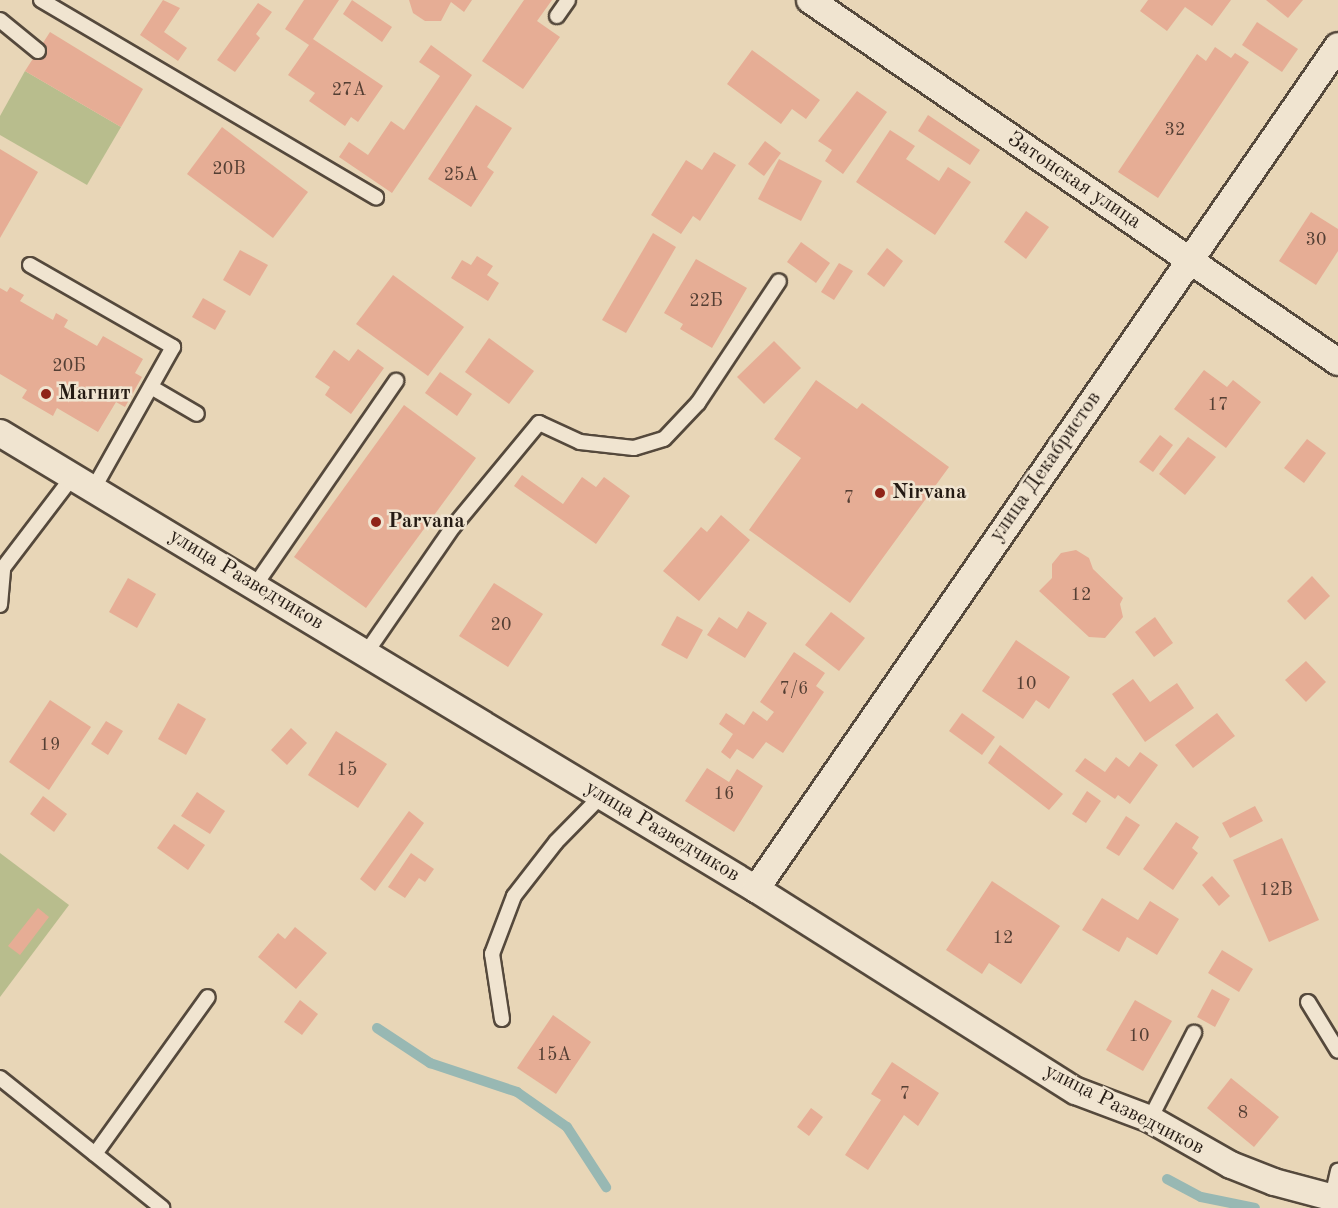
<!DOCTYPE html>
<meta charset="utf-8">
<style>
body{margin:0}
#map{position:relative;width:1338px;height:1208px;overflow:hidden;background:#e8d6b7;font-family:"Old Standard TT",serif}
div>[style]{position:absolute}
.green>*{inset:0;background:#b8bd8d}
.stream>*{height:10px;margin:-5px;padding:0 5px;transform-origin:5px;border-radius:5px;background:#98b8b3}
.building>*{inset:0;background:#e6ad95}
.roads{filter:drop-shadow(2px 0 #55493c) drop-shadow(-2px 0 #55493c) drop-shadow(0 2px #55493c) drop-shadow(0 -2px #55493c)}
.service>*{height:14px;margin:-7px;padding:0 7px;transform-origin:7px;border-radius:7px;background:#f0e4d0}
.minor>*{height:26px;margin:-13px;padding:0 13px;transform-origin:13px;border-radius:13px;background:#f0e4d0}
.dots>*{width:16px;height:16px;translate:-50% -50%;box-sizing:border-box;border:3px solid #f0e4d0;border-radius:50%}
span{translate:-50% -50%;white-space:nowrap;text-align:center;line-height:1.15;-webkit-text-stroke:5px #f0e4d0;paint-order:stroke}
.number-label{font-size:18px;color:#543f34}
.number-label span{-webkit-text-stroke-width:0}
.street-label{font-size:21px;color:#241a13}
.poi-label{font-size:21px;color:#241a13;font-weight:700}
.left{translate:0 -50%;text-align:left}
</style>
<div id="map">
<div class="green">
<i style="clip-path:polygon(25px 71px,121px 127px,87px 185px,0 135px,0 116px)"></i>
<i style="clip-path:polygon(0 853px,69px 905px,0 997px)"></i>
</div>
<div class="stream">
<i style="left:377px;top:1028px;width:64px;rotate:33.4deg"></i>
<i style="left:430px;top:1063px;width:92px;rotate:18.4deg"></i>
<i style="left:517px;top:1092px;width:61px;rotate:35deg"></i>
<i style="left:567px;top:1127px;width:72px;rotate:57deg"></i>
<i style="left:1167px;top:1179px;width:38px;rotate:28deg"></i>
<i style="left:1201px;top:1197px;width:55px;rotate:11.5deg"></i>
</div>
<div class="building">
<i style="clip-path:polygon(163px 0,180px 8px,164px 32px,187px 48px,178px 61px,140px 35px)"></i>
<i style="clip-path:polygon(304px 0,339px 0,313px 39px,383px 86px,358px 122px,351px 117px,345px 126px,309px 101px,315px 93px,288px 75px,309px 45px,285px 29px)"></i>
<i style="clip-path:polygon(352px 0,392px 27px,382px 42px,343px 14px)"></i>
<i style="clip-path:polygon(409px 0,472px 0,464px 12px,451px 2px,441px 21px,425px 21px,413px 13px)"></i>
<i style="clip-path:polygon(524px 0,552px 0,537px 21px,560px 37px,523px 89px,482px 61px)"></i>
<i style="clip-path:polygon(1148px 0,1231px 0,1212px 26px,1185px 7px,1167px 31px,1140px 11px)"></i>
<i style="clip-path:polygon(1266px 0,1303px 0,1288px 18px)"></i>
<i style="clip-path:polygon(258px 3px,272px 12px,256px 34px,260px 38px,235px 72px,217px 60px)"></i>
<i style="clip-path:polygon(1257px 22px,1298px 49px,1282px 72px,1242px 45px)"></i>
<i style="clip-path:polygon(50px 32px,143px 89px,121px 127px,25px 71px)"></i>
<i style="clip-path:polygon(431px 45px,472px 75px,392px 193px,339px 157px,349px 142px,368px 155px,391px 121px,404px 130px,440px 76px,419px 62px)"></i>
<i style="clip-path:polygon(1215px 47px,1231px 58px,1235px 53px,1249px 62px,1158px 198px,1118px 172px,1197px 54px,1206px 61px)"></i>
<i style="clip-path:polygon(752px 50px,820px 100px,806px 119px,792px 109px,781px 124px,727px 84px)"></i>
<i style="clip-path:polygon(857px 91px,887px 112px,843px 174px,825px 161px,832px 150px,818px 141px)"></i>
<i style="clip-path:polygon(476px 105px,512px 128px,487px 167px,494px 172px,471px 207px,428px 179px)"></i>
<i style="clip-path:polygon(928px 115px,980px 150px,970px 165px,918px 131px)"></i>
<i style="clip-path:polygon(222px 127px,308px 192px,273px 238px,187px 174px)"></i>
<i style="clip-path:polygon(890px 130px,915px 146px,906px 159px,939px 181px,948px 167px,971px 182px,935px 235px,856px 182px)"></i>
<i style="clip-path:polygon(765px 141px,781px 153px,764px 176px,748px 164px)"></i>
<i style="clip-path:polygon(0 149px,38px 172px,0 238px)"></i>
<i style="clip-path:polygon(714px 152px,736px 165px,700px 221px,693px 216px,681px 234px,651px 215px,686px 160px,702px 170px)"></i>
<i style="clip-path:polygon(779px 159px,822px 181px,801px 221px,758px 199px)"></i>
<i style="clip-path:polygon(1026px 211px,1049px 227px,1026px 259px,1004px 242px)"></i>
<i style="clip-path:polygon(1311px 212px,1338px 229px,1338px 251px,1316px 285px,1279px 261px)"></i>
<i style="clip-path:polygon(653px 233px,676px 247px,626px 333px,602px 320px)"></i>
<i style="clip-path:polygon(801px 242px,830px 263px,816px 283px,787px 262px)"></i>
<i style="clip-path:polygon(887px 248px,903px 261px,884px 287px,867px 274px)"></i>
<i style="clip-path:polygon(240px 250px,268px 265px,250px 296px,223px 280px)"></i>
<i style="clip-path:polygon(477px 256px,493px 266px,487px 275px,499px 283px,488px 301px,451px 278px,462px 260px,471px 265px)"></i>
<i style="clip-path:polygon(696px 259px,747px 288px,712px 348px,680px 329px,683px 324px,664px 313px)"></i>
<i style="clip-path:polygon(839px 263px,853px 271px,834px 300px,821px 292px)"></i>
<i style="clip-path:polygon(393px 275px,464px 327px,428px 376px,356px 324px)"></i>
<i style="clip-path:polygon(10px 287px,24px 295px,20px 301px,53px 320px,56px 313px,68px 320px,64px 327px,97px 346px,103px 336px,143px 359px,135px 373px,142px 377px,125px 407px,116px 402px,98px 432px,57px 408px,53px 416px,22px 398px,27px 390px,0 374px,0 288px,7px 292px)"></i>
<i style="clip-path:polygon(203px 298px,226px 311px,215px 330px,192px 317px)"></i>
<i style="clip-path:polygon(489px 338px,534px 371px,509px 404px,465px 372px)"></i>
<i style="clip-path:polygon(774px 341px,801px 368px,764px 404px,737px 377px)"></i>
<i style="clip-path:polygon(358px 349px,384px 368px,351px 414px,325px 395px,330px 387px,315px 377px,334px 350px,349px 361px)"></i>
<i style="clip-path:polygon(1204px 370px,1227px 387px,1233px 380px,1261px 402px,1226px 448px,1174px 409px)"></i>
<i style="clip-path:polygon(440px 372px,472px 394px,457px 416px,425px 393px)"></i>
<i style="clip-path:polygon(816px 380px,857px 409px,862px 403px,949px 467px,850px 603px,749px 530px,801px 458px,774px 439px)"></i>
<i style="clip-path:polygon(404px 405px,476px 458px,366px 608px,294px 557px)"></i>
<i style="clip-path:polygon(1160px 435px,1173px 445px,1153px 472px,1139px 462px)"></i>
<i style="clip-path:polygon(1188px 437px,1216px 457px,1185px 495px,1159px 474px)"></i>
<i style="clip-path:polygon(1307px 439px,1326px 453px,1304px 483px,1284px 468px)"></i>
<i style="clip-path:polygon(522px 475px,563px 504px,582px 477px,596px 487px,604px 477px,630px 496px,596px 544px,514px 486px)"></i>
<i style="clip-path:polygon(721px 515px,750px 540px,699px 601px,663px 571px,701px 527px,707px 532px)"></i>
<i style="clip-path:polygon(1076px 550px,1089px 558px,1093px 569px,1123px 598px,1120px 604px,1123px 617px,1105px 638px,1089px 637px,1039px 591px,1052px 578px,1052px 564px,1061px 553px)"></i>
<i style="clip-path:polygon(1312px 576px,1330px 596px,1305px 620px,1287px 601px)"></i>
<i style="clip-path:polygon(128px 578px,156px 594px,137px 628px,109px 612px)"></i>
<i style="clip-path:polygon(494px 583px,543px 614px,508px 667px,459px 636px)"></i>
<i style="clip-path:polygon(748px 611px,767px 623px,745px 658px,707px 635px,719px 617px,737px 629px)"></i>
<i style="clip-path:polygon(831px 612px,865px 638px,839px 671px,805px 645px)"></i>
<i style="clip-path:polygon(677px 616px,703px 630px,687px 659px,661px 645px)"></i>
<i style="clip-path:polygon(1155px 617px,1173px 643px,1154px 657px,1135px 632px)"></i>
<i style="clip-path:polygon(1016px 640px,1070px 677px,1049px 709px,1036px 700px,1023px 719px,982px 691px)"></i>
<i style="clip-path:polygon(794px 652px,825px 673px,816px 686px,824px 692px,783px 753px,766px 742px,753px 759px,737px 749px,730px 759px,721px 752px,733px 734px,719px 724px,726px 713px,744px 725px,753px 711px,767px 721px,774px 712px,760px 702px)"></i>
<i style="clip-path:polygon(1306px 661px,1326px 682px,1306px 702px,1285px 680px)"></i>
<i style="clip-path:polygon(1133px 679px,1150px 702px,1177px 683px,1194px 708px,1145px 742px,1112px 694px)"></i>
<i style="clip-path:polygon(50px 700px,91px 727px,49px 790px,9px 762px)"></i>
<i style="clip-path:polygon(178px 703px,206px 719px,186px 755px,158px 739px)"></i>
<i style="clip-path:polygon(962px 713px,995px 737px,982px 755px,949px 731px)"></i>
<i style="clip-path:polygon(1217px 713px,1235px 736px,1193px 768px,1175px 745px)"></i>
<i style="clip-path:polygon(106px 721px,123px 731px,108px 755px,91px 744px)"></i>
<i style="clip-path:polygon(291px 728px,307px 743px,287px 765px,271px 750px)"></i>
<i style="clip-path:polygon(336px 731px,387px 764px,358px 808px,308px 775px)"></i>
<i style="clip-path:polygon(1000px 745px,1063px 794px,1049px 810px,988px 763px)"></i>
<i style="clip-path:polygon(1140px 752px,1158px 765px,1130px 804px,1118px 795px,1115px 799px,1075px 771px,1085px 758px,1105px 772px,1116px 757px,1129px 767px)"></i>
<i style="clip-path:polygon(707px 768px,729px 782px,737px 769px,763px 786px,734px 832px,685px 801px)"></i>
<i style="clip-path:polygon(1087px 791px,1101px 801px,1086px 823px,1072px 814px)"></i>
<i style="clip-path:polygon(197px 792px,225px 811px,210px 834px,181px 816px)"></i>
<i style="clip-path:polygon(43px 796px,67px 814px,54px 832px,30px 814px)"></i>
<i style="clip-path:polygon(1255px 806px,1263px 821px,1230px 838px,1222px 823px)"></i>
<i style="clip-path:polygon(409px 811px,424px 823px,375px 891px,360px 879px)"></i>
<i style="clip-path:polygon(1126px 816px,1140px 825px,1119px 856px,1106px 848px)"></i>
<i style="clip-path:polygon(1176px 822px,1199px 837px,1192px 848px,1198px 853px,1173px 890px,1143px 869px)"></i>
<i style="clip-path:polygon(174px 824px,205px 845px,188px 870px,157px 848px)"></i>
<i style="clip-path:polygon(1282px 838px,1319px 920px,1269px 942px,1233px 860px)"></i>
<i style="clip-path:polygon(411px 853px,434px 869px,425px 882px,419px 878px,405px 898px,388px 887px)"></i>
<i style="clip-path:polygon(1212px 876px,1230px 896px,1219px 906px,1202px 885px)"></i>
<i style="clip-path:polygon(992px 881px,1060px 926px,1021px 984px,989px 963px,982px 974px,946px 950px)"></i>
<i style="clip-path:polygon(1102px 898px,1138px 920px,1150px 901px,1179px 919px,1157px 955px,1127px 937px,1119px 952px,1082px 930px)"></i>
<i style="clip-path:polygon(38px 908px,49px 917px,20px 955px,8px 946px)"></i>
<i style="clip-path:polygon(295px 927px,327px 953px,296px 989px,258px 957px,278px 933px,285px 939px)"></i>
<i style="clip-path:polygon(1222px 950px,1253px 969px,1239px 992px,1208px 973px)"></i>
<i style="clip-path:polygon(1212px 989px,1230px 999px,1215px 1027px,1197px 1017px)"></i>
<i style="clip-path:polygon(300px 1000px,318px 1014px,302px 1035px,284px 1022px)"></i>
<i style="clip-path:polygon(1135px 1000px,1172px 1021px,1143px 1071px,1106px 1050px)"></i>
<i style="clip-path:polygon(553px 1015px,591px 1042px,556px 1094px,517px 1068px)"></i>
<i style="clip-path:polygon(892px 1062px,939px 1093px,918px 1126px,904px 1115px,868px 1170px,845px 1155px,881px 1100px,871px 1094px)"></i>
<i style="clip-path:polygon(1231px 1078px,1279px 1117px,1254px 1147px,1207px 1108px)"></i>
<i style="clip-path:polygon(811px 1108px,823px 1117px,809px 1136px,797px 1127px)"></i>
</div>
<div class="roads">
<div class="service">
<i style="left:41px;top:0;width:389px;rotate:30.5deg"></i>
<i style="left:557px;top:16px;width:19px;rotate:-55deg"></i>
<i style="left:0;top:20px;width:49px;rotate:39.2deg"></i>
<i style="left:30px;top:265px;width:165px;rotate:29.8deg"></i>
<i style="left:173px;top:347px;width:162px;rotate:119.3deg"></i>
<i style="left:151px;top:387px;width:53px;rotate:30.4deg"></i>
<i style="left:256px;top:584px;width:247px;rotate:-55.4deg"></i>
<i style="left:0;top:605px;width:37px;rotate:-85deg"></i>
<i style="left:3px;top:568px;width:116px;rotate:-52.7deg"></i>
<i style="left:366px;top:653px;width:153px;rotate:-55.4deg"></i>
<i style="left:453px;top:527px;width:135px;rotate:-50.4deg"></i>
<i style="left:539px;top:423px;width:45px;rotate:24.9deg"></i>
<i style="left:580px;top:442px;width:54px;rotate:6.3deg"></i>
<i style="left:634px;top:448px;width:31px;rotate:-17deg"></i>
<i style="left:664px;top:439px;width:50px;rotate:-46.6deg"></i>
<i style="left:698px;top:403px;width:146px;rotate:-56.4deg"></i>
<i style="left:1308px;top:1002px;width:57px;rotate:58.5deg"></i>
<i style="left:502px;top:1019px;width:66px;rotate:-98.7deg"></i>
<i style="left:492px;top:954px;width:62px;rotate:-69.2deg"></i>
<i style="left:514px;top:896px;width:68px;rotate:-52.1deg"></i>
<i style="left:556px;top:842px;width:64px;rotate:-45.6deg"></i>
<i style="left:0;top:1078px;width:208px;rotate:38.7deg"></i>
<i style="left:1150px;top:1119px;width:97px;rotate:-62.9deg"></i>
<i style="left:95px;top:1154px;width:193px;rotate:-54.3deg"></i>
<i style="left:1332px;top:1197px;width:27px;rotate:-77deg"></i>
</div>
<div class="minor">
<i style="left:810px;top:0;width:640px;rotate:34.43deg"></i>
<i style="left:0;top:433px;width:883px;rotate:31.1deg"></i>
<i style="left:756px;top:889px;width:378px;rotate:32.3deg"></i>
<i style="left:1076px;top:1091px;width:79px;rotate:20.7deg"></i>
<i style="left:1150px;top:1119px;width:93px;rotate:29.6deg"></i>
<i style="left:1231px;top:1165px;width:46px;rotate:21.6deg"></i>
<i style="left:1274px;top:1182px;width:66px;rotate:14.9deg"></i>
<i style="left:756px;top:889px;width:1024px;rotate:-55.38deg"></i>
</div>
</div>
<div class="dots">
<i style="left:46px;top:394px;background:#8f2418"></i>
<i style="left:880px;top:493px;background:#8f2418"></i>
<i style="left:376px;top:522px;background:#8f2418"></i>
</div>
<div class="number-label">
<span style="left:349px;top:90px">27А</span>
<span style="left:1175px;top:130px">32</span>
<span style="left:229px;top:169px">20В</span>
<span style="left:461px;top:175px">25А</span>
<span style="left:1316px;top:240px">30</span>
<span style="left:706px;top:301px">22Б</span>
<span style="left:69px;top:366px">20Б</span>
<span style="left:1218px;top:405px">17</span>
<span style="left:849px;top:498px">7</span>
<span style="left:1081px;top:595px">12</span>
<span style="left:501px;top:625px">20</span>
<span style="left:1026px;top:684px">10</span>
<span style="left:794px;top:689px">7/6</span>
<span style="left:50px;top:745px">19</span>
<span style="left:347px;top:770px">15</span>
<span style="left:724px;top:794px">16</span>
<span style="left:1276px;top:890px">12В</span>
<span style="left:1003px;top:938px">12</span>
<span style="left:1139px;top:1036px">10</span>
<span style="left:554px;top:1055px">15А</span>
<span style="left:905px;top:1094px">7</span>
<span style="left:1243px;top:1113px">8</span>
</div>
<div class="street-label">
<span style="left:1074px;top:181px;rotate:34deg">Затонская улица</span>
<span style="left:1046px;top:467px;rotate:-55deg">улица Декабристов</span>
<span style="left:246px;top:580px;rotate:31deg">улица Разведчиков</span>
<span style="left:662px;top:832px;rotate:31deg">улица Разведчиков</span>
<span style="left:1124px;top:1110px;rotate:27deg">улица Разведчиков</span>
</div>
<div class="poi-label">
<span class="left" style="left:58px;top:394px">Магнит</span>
<span class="left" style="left:892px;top:493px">Nirvana</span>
<span class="left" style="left:388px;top:522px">Parvana</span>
</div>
</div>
